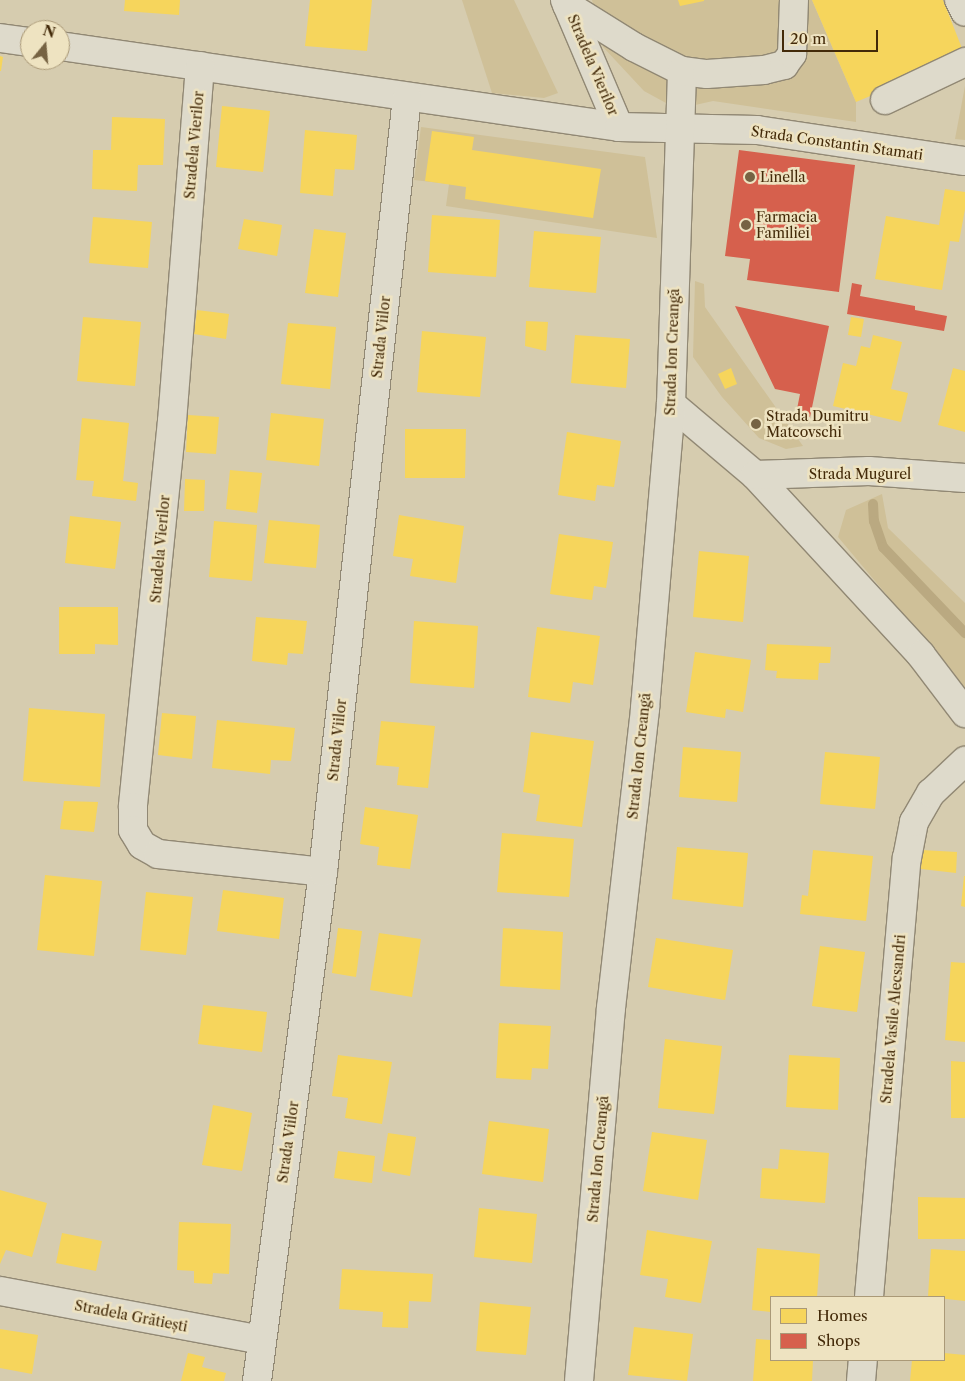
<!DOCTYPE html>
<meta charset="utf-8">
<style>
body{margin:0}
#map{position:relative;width:965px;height:1381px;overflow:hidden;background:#d6ccaf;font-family:"Libre Caslon Text",serif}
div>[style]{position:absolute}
.green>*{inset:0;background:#cfc098}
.homes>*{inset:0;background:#f6d55c}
.shops>*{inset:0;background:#d6604d}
.stream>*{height:10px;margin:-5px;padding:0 5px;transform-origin:5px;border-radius:5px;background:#baa981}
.roads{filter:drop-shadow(1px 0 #918874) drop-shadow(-1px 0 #918874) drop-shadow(0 1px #918874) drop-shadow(0 -1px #918874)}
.minor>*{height:28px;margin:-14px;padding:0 14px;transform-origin:14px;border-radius:14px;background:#dedacb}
.dots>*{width:14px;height:14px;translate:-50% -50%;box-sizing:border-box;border:2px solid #eee3c1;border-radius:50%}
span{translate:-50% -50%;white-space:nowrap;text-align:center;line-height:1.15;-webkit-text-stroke:5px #eee3c1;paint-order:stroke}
.street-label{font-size:14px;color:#432a09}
.poi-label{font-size:14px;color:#432a09}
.left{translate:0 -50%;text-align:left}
.legend{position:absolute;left:770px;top:1296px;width:175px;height:65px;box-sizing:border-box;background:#eee3c1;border:1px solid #a97;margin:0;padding:6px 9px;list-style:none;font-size:15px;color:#432a09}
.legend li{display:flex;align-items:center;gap:10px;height:25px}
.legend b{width:25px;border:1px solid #a97}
.north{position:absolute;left:20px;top:20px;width:50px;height:50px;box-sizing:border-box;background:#eee3c1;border:1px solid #a97;border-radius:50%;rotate:17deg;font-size:14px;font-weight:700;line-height:20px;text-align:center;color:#432a09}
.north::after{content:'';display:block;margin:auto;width:18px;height:22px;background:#766343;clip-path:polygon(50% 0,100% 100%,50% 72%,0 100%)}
.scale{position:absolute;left:782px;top:30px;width:96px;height:22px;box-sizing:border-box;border:2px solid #432a09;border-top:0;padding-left:6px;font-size:15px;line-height:18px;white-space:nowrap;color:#432a09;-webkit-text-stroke:4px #eee3c1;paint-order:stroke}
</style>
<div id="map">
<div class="green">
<i style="clip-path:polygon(462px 0,514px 0,558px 93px,544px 98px,492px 93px)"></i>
<i style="clip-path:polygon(592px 0,812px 0,856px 102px,856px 122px,713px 101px,677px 109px,644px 91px,603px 47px)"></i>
<i style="clip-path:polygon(965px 86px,965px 140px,955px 139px)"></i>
<i style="clip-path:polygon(421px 127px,645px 157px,657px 238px,446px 206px,449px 184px,414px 180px)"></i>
<i style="clip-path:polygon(695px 281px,704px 284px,705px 307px,803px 446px,786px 449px,759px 438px,722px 397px,693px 357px)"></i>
<i style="clip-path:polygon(882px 494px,888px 528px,965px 603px,965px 688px,838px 537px,846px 510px)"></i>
</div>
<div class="homes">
<i style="clip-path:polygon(125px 0,180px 0,179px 15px,124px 11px)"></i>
<i style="clip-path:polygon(310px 0,372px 0,367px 51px,305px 46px)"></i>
<i style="clip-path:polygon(678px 0,704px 0,704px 1px,680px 6px)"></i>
<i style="clip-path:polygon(812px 0,943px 0,965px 56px,856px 102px)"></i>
<i style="clip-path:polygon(0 56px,3px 57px,1px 71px,0 71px)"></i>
<i style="clip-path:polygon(222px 106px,270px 111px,263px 172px,216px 167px)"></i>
<i style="clip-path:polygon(112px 117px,165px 119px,163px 165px,138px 165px,137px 191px,92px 189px,93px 150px,111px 150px)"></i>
<i style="clip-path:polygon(305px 130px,357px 135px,354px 170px,335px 169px,333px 196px,300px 193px)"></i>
<i style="clip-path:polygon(432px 131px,474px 137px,472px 150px,601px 169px,593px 218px,465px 199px,466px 187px,425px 181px)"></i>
<i style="clip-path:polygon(945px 189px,965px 192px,965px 209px,959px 242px,950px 241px,942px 290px,875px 279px,886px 216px,939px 225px)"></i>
<i style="clip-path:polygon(432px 215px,500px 220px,496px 277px,428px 272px)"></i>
<i style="clip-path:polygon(93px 217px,152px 222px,148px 268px,89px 263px)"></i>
<i style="clip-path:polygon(244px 219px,282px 225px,277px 256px,238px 249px)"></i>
<i style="clip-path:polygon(314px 229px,346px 233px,338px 297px,305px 293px)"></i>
<i style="clip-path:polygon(534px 231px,601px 237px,596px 293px,529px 287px)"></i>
<i style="clip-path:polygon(197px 310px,229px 314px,226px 339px,194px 334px)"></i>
<i style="clip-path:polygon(83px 317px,141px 322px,135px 386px,77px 381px)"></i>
<i style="clip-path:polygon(851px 317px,864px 319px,861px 337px,848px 335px)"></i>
<i style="clip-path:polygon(526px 321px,548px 322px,546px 351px,525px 346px)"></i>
<i style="clip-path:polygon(288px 323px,336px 327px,330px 389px,281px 384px)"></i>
<i style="clip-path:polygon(422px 331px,486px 337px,480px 397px,417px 392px)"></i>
<i style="clip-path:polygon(575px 335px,630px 339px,626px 388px,571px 383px)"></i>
<i style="clip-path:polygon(873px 335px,902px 342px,891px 389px,908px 393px,901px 422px,833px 406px,843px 363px,856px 366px,861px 346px,870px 348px)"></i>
<i style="clip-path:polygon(731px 368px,737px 384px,725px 389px,718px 374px)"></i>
<i style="clip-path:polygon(953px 368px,965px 371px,965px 432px,938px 425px)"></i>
<i style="clip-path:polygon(271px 413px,324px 419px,319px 466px,266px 460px)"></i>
<i style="clip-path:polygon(188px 415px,219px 417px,216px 454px,186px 452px)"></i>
<i style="clip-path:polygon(82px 418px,129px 423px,123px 481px,138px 483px,136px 501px,92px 496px,94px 481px,76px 480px)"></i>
<i style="clip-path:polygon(405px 429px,466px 429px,465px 478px,405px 478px)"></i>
<i style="clip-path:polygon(567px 432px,621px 441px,614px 487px,597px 485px,595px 501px,558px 495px)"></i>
<i style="clip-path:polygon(230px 470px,262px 473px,257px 513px,226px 509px)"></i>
<i style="clip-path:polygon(185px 479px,205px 480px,204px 511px,184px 511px)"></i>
<i style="clip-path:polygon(399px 515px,464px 526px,456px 583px,410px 576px,413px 559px,393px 556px)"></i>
<i style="clip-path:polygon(70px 516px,121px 522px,115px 569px,65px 563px)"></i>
<i style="clip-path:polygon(269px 520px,320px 525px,316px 568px,264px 563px)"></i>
<i style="clip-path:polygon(214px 521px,257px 525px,252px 581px,209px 577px)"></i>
<i style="clip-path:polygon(559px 534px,613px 542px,606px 588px,594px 586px,592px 600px,550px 594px)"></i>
<i style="clip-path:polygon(699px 551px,749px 556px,743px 622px,693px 617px)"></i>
<i style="clip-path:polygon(59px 607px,118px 607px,118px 645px,95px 644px,95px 654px,59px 654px)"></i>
<i style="clip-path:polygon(256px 617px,307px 621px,303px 654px,288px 653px,287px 665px,252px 661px)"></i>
<i style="clip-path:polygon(414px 621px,478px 626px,474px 688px,410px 683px)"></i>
<i style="clip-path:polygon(537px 627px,600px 636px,593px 685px,573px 682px,570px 703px,528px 697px)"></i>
<i style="clip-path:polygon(767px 644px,831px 647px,830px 663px,819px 663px,818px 680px,776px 678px,777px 671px,765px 670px)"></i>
<i style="clip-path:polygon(695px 652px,751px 660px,743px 712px,726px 709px,725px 718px,686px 712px)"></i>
<i style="clip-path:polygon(29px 708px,105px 714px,100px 787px,23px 781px)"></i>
<i style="clip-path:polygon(162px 713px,196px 716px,192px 759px,158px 755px)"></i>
<i style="clip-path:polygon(217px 720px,295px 728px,291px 761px,271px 760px,270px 774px,212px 768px)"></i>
<i style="clip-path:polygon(381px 721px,435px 726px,428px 788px,397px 785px,399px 767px,376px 765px)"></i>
<i style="clip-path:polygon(531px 732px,594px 741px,582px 827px,536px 821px,540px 795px,523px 792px)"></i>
<i style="clip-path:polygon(683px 747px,741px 752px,737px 802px,679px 797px)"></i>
<i style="clip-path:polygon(825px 752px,880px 757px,875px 809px,820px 804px)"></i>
<i style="clip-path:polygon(64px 801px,98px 802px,94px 832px,60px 829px)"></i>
<i style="clip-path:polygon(365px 807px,418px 815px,410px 869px,377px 865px,379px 847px,360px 844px)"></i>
<i style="clip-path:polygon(502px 833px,574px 839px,569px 897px,497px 892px)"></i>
<i style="clip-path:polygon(677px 847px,748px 853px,743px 907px,672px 899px)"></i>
<i style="clip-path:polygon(813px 850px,873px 856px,866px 921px,800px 914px,802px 895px,808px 896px)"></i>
<i style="clip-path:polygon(922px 850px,957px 852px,956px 873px,921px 869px)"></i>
<i style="clip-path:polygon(45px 875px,102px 881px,94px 956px,37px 950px)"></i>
<i style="clip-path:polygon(964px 876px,965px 876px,965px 907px,961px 906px)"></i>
<i style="clip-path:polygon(223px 890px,284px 898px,279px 939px,217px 931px)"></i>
<i style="clip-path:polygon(146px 892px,193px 897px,186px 955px,140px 950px)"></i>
<i style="clip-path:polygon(338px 928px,362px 931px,356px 977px,332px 973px)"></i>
<i style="clip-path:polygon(503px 928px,563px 932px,560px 990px,500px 986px)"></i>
<i style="clip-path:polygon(379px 933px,421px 939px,412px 997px,370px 990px)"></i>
<i style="clip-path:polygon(656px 938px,733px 950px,725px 1000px,648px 987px)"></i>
<i style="clip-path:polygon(820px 946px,865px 952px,857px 1012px,812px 1006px)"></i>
<i style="clip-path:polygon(951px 962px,965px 963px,965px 1042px,945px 1040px)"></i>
<i style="clip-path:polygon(203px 1005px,267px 1012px,262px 1052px,198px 1044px)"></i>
<i style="clip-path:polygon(499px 1023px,551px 1026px,548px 1069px,532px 1068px,531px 1080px,496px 1078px)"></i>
<i style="clip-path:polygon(665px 1039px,722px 1046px,714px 1114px,658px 1108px)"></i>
<i style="clip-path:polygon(338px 1055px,392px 1062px,382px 1124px,345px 1118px,348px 1098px,332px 1096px)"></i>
<i style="clip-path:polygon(789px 1055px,840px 1058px,838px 1110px,786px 1107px)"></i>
<i style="clip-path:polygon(951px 1061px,965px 1062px,965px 1118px,951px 1118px)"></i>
<i style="clip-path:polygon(213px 1105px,252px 1113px,242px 1171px,202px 1165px)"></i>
<i style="clip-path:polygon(489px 1121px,549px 1129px,543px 1182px,482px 1174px)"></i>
<i style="clip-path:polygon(652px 1132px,707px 1140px,698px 1200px,643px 1191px)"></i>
<i style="clip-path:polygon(388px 1133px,416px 1137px,410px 1176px,382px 1171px)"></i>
<i style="clip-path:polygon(780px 1149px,829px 1153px,825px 1203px,760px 1198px,762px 1168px,778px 1169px)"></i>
<i style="clip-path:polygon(338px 1151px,375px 1156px,372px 1183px,334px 1178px)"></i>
<i style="clip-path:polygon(0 1190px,47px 1203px,32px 1257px,6px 1250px,0 1264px)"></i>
<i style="clip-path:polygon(918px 1197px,965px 1198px,965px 1239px,918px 1239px)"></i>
<i style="clip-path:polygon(479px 1208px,537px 1214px,532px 1263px,474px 1257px)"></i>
<i style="clip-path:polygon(179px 1222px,231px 1224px,229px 1274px,213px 1273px,212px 1284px,194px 1283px,194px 1271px,177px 1270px)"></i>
<i style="clip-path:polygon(647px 1230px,712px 1241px,701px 1303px,665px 1297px,668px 1279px,640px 1275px)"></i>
<i style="clip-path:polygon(62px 1233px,102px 1241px,96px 1271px,56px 1263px)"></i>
<i style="clip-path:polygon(757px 1248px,820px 1254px,817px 1297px,771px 1297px,771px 1312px,752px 1310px)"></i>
<i style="clip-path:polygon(931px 1249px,965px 1251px,965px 1301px,928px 1297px)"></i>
<i style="clip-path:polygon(342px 1269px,433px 1274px,431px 1302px,409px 1301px,408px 1328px,382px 1327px,383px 1312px,339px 1309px)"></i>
<i style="clip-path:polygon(480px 1302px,531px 1307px,526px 1355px,476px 1351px)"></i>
<i style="clip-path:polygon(634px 1327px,693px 1334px,687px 1381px,628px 1375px)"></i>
<i style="clip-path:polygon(0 1329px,38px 1335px,32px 1374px,0 1368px)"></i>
<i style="clip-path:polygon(756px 1339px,771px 1340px,771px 1360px,813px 1360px,812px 1381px,753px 1381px)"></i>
<i style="clip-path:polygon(188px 1353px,205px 1357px,202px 1367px,226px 1373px,224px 1381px,181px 1381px)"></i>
<i style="clip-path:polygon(944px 1353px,965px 1355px,965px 1381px,910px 1381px,912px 1360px,944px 1360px)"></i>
</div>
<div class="shops">
<i style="clip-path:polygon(739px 150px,855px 165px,839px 292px,747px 280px,750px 259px,725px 256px)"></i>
<i style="clip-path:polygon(852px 283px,862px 285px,860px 296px,915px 306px,915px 310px,947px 316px,944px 331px,847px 314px)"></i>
<i style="clip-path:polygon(735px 306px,829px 326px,810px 417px,796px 414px,800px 394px,775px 389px)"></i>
</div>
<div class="stream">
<i style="left:873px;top:504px;width:17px;rotate:87deg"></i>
<i style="left:874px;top:521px;width:28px;rotate:71deg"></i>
<i style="left:883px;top:547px;width:119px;rotate:46.4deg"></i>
</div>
<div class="roads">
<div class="minor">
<i style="left:565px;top:0;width:138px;rotate:67deg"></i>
<i style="left:959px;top:0;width:13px;rotate:63deg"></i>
<i style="left:567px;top:5px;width:79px;rotate:32.1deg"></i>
<i style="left:634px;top:47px;width:54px;rotate:26.6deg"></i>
<i style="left:0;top:38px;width:30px;rotate:8deg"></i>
<i style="left:60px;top:46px;width:565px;rotate:8.24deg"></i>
<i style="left:619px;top:127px;width:138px;rotate:1.2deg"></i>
<i style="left:757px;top:130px;width:210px;rotate:8.5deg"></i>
<i style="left:200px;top:66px;width:356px;rotate:94.5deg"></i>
<i style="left:172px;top:421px;width:388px;rotate:95.8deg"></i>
<i style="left:133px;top:807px;width:23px;rotate:90deg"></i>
<i style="left:133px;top:830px;width:17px;rotate:59deg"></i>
<i style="left:142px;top:845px;width:18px;rotate:29deg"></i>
<i style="left:158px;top:854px;width:166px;rotate:6.2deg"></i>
<i style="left:885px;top:100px;width:89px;rotate:-25.4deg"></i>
<i style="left:671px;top:404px;width:110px;rotate:40.2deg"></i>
<i style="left:755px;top:475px;width:245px;rotate:47.3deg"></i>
<i style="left:921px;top:655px;width:73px;rotate:52.8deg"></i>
<i style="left:755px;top:475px;width:114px;rotate:-2deg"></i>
<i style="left:869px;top:471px;width:96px;rotate:4.2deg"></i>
<i style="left:0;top:1291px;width:266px;rotate:10.6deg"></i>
<i style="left:869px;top:1297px;width:441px;rotate:-85.1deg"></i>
<i style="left:907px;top:858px;width:37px;rotate:-79deg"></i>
<i style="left:914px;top:822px;width:34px;rotate:-60deg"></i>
<i style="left:931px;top:793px;width:47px;rotate:-43.3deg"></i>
<i style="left:257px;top:1381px;width:513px;rotate:-82.61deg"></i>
<i style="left:323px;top:872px;width:779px;rotate:-83.81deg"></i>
<i style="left:579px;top:1381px;width:374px;rotate:-85.1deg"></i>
<i style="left:611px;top:1008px;width:302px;rotate:-83.5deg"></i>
<i style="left:645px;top:708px;width:305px;rotate:-85.1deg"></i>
<i style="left:671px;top:404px;width:333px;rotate:-88.1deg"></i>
<i style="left:682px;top:71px;width:25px;rotate:7deg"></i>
<i style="left:707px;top:74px;width:57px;rotate:-4deg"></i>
<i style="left:764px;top:70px;width:21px;rotate:-14deg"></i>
<i style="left:784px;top:65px;width:14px;rotate:-54deg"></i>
<i style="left:792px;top:54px;width:54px;rotate:-87.9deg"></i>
<i style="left:861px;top:1381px;width:21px;rotate:-85deg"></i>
</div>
</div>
<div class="dots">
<i style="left:750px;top:177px;background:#766343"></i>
<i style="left:746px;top:225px;background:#766343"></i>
<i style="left:756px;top:424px;background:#766343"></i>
</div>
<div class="street-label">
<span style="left:593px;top:65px;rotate:67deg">Stradela Vierilor</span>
<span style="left:837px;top:143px;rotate:8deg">Strada Constantin Stamati</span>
<span style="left:194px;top:145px;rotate:-85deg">Stradela Vierilor</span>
<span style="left:381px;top:337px;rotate:-84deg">Strada Viilor</span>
<span style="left:672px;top:352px;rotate:-88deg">Strada Ion Creangă</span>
<span style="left:860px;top:474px">Strada Mugurel</span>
<span style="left:160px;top:549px;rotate:-85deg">Stradela Vierilor</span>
<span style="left:337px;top:740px;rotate:-84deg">Strada Viilor</span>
<span style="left:639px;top:756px;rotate:-84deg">Strada Ion Creangă</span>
<span style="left:893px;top:1019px;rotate:-85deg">Stradela Vasile Alecsandri</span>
<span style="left:288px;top:1142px;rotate:-82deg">Strada Viilor</span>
<span style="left:598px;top:1159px;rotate:-85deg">Strada Ion Creangă</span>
<span style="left:131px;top:1316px;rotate:11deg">Stradela Grătiești</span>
</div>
<div class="poi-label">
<span class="left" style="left:760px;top:177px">Linella</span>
<span class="left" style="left:756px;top:225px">Farmacia<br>Familiei</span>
<span class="left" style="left:766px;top:424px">Strada Dumitru<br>Matcovschi</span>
</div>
<ul class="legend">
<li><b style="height:14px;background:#f6d55c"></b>Homes</li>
<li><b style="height:14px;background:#d6604d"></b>Shops</li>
</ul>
<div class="north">N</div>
<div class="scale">20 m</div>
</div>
